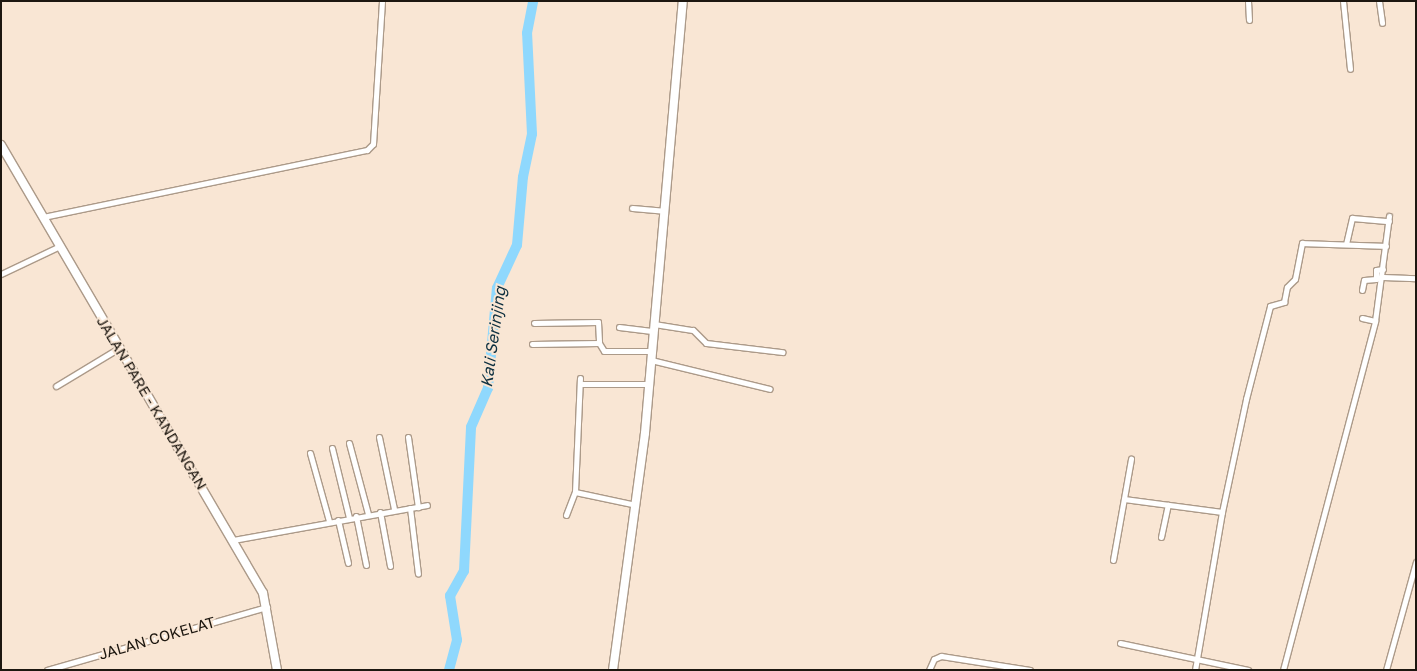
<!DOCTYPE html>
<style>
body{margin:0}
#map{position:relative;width:1417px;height:671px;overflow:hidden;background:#f9e6d4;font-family:"Golos Text",sans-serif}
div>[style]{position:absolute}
.river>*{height:10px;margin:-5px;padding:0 5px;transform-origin:5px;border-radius:5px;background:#8fd8fd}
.roads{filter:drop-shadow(1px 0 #ac9a89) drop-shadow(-1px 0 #ac9a89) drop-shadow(0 1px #ac9a89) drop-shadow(0 -1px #ac9a89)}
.street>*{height:5px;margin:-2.5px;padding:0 2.5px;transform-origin:2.5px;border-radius:2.5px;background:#fff}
.secondary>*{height:8px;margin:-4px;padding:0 4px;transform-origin:4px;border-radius:4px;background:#fff}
.primary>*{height:8px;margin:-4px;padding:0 4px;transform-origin:4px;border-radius:4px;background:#fff}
span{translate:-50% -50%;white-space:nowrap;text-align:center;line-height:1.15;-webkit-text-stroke:4px #f9e6d4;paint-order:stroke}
.street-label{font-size:15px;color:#1d1710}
.water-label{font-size:16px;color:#0e3040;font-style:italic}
.frame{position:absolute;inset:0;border:2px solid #1d1710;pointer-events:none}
</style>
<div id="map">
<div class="river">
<i style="left:449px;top:670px;width:31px;rotate:-75deg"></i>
<i style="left:457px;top:640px;width:45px;rotate:-99deg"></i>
<i style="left:450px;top:596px;width:29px;rotate:-61deg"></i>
<i style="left:464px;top:571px;width:144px;rotate:-87.2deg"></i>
<i style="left:471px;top:427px;width:43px;rotate:-66.4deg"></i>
<i style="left:488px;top:388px;width:100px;rotate:-84.9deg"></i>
<i style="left:497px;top:288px;width:47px;rotate:-65.1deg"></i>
<i style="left:517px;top:245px;width:68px;rotate:-85deg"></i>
<i style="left:523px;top:177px;width:44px;rotate:-78.2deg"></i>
<i style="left:532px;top:134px;width:101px;rotate:-92.8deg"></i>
<i style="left:527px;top:33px;width:33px;rotate:-79deg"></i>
</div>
<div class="roads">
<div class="street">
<i style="left:1248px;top:1px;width:19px;rotate:87deg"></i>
<i style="left:1343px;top:1px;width:68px;rotate:84.1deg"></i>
<i style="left:1379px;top:1px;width:22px;rotate:82deg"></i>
<i style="left:632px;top:208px;width:32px;rotate:5deg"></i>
<i style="left:43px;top:217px;width:331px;rotate:-11.7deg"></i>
<i style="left:367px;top:150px;width:8px;rotate:-45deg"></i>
<i style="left:373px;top:144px;width:143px;rotate:-86.4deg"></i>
<i style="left:1346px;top:244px;width:27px;rotate:-77deg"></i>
<i style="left:1352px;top:218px;width:37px;rotate:5deg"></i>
<i style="left:1px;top:274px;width:65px;rotate:-25.4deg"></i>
<i style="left:1383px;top:277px;width:33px;rotate:2deg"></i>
<i style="left:1362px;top:290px;width:10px;rotate:-79deg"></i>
<i style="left:1364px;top:280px;width:12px;rotate:-5deg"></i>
<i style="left:1376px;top:279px;width:9px;rotate:-90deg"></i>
<i style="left:1376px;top:270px;width:7px;rotate:-8deg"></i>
<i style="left:1362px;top:318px;width:13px;rotate:13deg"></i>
<i style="left:534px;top:323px;width:64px;rotate:-0.9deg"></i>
<i style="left:598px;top:322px;width:21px;rotate:87deg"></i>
<i style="left:654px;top:324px;width:39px;rotate:9deg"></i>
<i style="left:693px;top:330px;width:18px;rotate:45deg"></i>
<i style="left:706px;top:343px;width:77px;rotate:6.8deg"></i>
<i style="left:619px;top:327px;width:35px;rotate:7deg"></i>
<i style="left:532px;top:344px;width:67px;rotate:-0.9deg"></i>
<i style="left:599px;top:343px;width:9px;rotate:58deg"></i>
<i style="left:604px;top:351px;width:48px"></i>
<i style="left:651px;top:360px;width:122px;rotate:13.7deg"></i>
<i style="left:580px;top:384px;width:69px"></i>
<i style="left:56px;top:386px;width:74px;rotate:-31.1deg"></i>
<i style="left:379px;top:437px;width:74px;rotate:78.2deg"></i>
<i style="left:408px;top:437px;width:71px;rotate:81.9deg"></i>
<i style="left:349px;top:443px;width:73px;rotate:75deg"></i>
<i style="left:332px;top:448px;width:72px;rotate:76.3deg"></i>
<i style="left:310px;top:453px;width:71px;rotate:74.4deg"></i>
<i style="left:575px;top:492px;width:62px;rotate:12deg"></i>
<i style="left:1124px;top:499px;width:99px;rotate:7.6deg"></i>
<i style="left:410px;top:508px;width:66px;rotate:83.1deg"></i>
<i style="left:380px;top:512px;width:55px;rotate:79.5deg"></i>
<i style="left:566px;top:515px;width:25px;rotate:-69deg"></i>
<i style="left:575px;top:492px;width:114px;rotate:-87.5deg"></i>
<i style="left:356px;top:516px;width:50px;rotate:78.5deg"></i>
<i style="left:338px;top:520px;width:44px;rotate:76.9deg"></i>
<i style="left:1161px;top:537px;width:33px;rotate:-78deg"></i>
<i style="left:233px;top:540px;width:197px;rotate:-10.2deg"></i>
<i style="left:1113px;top:560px;width:103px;rotate:-79.9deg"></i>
<i style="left:1120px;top:643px;width:131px;rotate:11.9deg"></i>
<i style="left:47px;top:670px;width:229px;rotate:-16deg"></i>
<i style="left:929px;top:670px;width:12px;rotate:-66deg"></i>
<i style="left:934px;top:659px;width:8px;rotate:-23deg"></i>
<i style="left:941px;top:656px;width:90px;rotate:8.9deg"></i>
<i style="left:1195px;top:670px;width:160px;rotate:-80.3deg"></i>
<i style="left:1222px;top:512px;width:116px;rotate:-78deg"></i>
<i style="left:1246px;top:399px;width:96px;rotate:-75.5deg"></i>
<i style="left:1270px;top:306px;width:15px;rotate:-16deg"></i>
<i style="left:1284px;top:302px;width:15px;rotate:-79deg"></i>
<i style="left:1287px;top:287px;width:11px;rotate:-45deg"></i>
<i style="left:1295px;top:279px;width:37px;rotate:-79deg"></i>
<i style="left:1302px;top:243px;width:84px;rotate:2deg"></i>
<i style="left:1283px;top:670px;width:361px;rotate:-75.2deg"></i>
<i style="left:1375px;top:321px;width:106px;rotate:-82.4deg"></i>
<i style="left:1386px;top:670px;width:112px;rotate:-74.5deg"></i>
</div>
<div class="secondary">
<i style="left:613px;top:670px;width:239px;rotate:-82.3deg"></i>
<i style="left:645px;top:433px;width:434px;rotate:-85deg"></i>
</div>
<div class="primary">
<i style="left:1px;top:145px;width:519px;rotate:59.68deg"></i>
<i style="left:263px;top:593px;width:78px;rotate:79.7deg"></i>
</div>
</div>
<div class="street-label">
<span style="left:152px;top:403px;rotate:59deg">JALAN PARE - KANDANGAN</span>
<span style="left:157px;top:638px;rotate:-16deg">JALAN COKELAT</span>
</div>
<div class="water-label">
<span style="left:493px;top:337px;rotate:-82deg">Kali Serinjing</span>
</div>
<div class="frame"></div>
</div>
